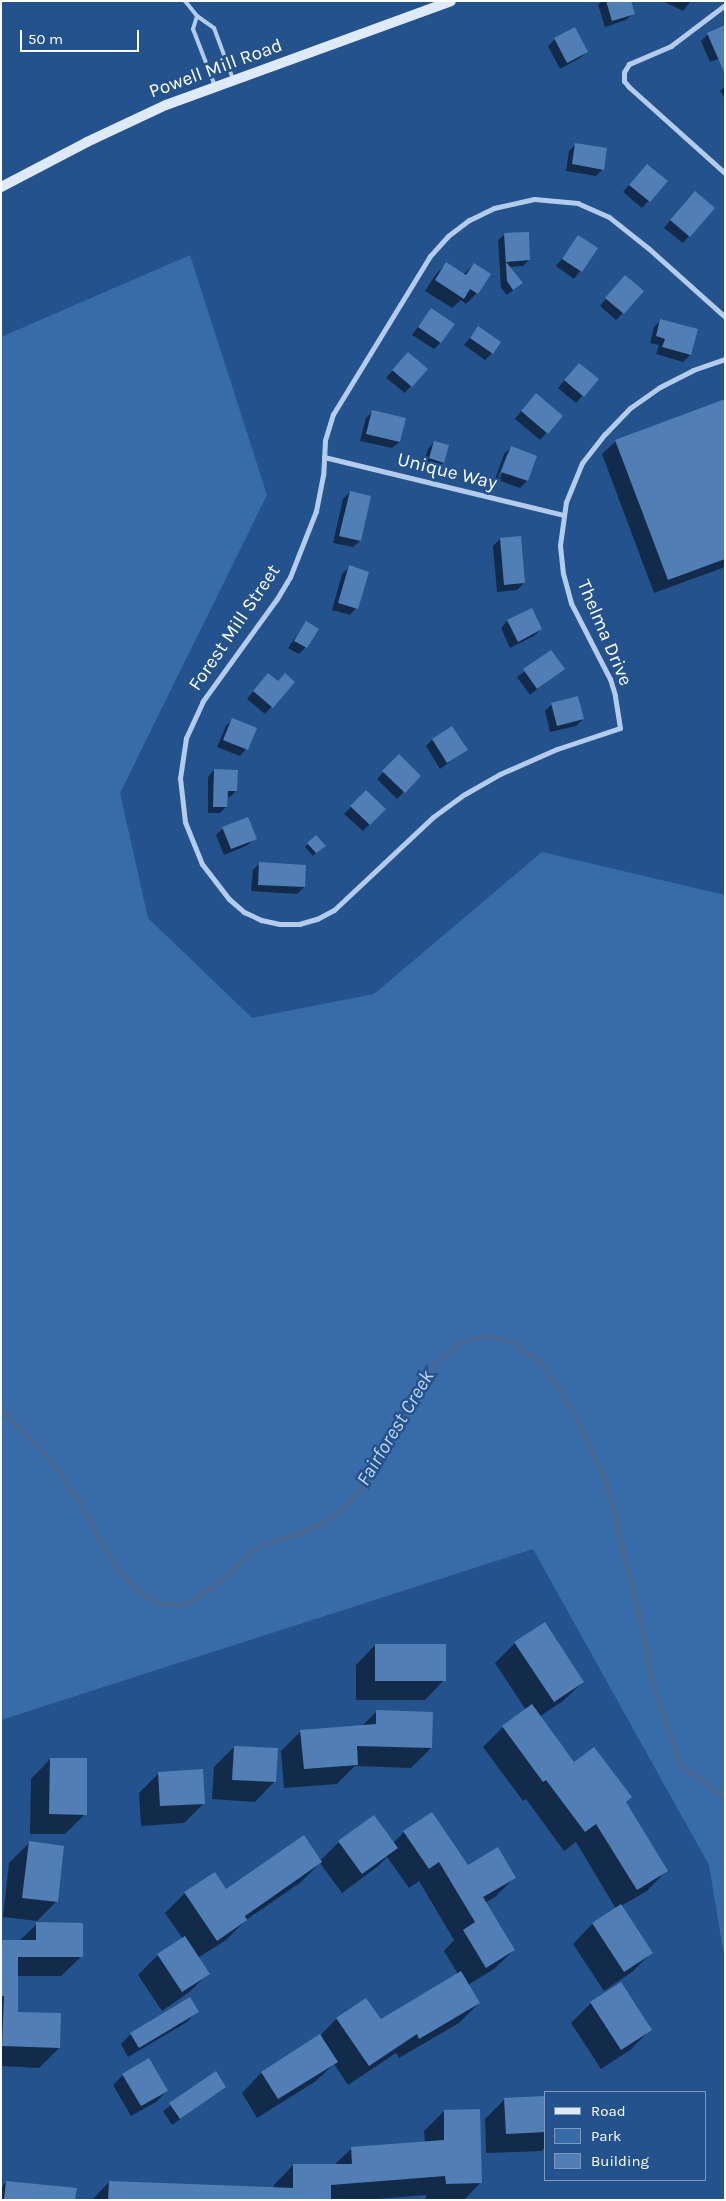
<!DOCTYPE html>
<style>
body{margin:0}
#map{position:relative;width:726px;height:2201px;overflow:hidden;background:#24528d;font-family:Karla,sans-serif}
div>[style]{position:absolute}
.green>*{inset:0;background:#386ca9}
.shadow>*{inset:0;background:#0007}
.stream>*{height:5px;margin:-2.5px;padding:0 2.5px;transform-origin:2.5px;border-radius:2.5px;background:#476892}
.building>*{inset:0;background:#507eb5}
.lane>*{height:4px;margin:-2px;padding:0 2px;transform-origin:2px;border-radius:2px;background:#b3cceb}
.street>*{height:5px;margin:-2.5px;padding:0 2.5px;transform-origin:2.5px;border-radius:2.5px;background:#b3cceb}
.secondary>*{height:10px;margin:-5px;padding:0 5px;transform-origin:5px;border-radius:5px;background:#deeaf9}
span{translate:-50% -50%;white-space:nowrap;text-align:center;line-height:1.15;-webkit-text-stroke:5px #24528d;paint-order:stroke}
.street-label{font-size:19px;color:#fff}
.water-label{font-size:20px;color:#bfd6f2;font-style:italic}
.frame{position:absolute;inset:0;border:2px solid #fff;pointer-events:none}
.legend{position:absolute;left:544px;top:2091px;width:162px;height:90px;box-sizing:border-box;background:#24528d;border:1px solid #7c97bb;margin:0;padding:6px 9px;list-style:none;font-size:15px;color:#fff}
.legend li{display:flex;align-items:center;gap:10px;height:25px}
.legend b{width:25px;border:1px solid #7c97bb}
.scale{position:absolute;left:20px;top:30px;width:119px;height:22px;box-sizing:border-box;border:2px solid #fff;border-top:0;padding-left:6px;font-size:15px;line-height:18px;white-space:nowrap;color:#fff;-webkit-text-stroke:4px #24528d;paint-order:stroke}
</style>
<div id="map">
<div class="green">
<i style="clip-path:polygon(190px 255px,267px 495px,120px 793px,148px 918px,252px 1018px,374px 994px,542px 852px,725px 895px,725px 1961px,709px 1865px,533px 1549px,1px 1720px,1px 337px)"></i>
</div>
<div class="shadow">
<i style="clip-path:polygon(602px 1px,630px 1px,633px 13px,626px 20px,605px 27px,598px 5px)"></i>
<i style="clip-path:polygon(691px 1px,683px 11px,665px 2px,665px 1px)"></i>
<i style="clip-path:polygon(708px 34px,725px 56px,710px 62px,701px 41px)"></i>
<i style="clip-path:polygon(555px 39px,587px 52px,580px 58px,560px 69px,548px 46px)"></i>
<i style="clip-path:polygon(725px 86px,725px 98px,720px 91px)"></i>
<i style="clip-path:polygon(576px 144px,603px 169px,596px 176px,566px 171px,569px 151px)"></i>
<i style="clip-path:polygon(647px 165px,666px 181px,642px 208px,623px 192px)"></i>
<i style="clip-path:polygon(688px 199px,689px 236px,683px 243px,664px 228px)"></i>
<i style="clip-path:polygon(505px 234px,529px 260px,523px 266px,509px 267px,521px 283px,507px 295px,501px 288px,498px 240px)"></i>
<i style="clip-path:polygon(579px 237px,597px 249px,574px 279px,556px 266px)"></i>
<i style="clip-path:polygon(446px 264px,463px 275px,474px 264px,489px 274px,477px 293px,466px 304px,461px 300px,452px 308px,425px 291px,436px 274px)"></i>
<i style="clip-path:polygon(618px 284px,623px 313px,616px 320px,600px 306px)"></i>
<i style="clip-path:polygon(431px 309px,440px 343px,434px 349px,412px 335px)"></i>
<i style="clip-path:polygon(661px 320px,696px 330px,690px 355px,683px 362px,656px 354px,659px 345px,650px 343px,654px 327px)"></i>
<i style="clip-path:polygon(478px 328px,492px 353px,485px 360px,464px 345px)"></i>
<i style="clip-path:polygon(401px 361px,411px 386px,405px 393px,386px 378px)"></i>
<i style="clip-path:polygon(572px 371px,597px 379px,576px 403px,558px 388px)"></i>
<i style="clip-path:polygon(725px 400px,725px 567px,654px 593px,602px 454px,616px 441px)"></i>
<i style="clip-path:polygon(529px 401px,561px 416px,540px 440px,515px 419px)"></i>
<i style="clip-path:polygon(373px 411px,399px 442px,392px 448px,360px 441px,366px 418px)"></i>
<i style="clip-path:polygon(434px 442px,443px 463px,436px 469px,423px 465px,428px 449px)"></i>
<i style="clip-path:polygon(evenodd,511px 448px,536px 457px,527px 481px,520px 488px,495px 479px,504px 454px,511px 448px,507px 454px,509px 454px,500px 478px,498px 477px,507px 454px)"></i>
<i style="clip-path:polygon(350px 492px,360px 541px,353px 547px,333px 543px,343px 499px)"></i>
<i style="clip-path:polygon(520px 538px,524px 583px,517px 590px,497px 592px,493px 546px,500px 539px)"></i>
<i style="clip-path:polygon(349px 567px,356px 608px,350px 615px,332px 610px,342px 574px)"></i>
<i style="clip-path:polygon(531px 610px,541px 629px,534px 636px,510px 648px,501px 628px,507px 621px)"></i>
<i style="clip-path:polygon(306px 623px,306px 647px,299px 654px,288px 648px)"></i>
<i style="clip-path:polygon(551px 652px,563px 669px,530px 695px,517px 677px)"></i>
<i style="clip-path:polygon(261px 682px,293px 682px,265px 714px,247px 699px)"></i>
<i style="clip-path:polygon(552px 704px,583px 719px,576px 726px,550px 732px,545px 711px)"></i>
<i style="clip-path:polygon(233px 719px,246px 749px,240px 756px,217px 747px,226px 726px)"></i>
<i style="clip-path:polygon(432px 740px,466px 750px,440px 769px,426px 746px)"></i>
<i style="clip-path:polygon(399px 756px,419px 776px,397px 799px,377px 779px)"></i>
<i style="clip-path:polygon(214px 770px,236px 791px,230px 797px,226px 796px,226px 807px,220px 813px,208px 813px,208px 777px)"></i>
<i style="clip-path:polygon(366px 792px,384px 809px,363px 831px,344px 814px)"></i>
<i style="clip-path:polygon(223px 828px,255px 838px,248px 845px,224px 855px,216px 835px)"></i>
<i style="clip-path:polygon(316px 837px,324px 845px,313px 856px,305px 847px)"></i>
<i style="clip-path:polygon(260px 863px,304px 887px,297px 894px,251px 891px,253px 870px)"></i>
<i style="clip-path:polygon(515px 1643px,583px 1682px,563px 1701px,539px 1717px,574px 1763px,625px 1803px,666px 1871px,647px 1891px,621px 1906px,652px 1952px,632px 1972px,604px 1991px,573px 1944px,592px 1924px,616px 1909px,576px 1842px,564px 1851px,526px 1799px,523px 1801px,483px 1747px,503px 1727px,526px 1710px,495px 1663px)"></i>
<i style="clip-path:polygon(375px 1645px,444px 1680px,425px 1700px,356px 1700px,356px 1665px)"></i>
<i style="clip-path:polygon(376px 1712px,431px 1748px,411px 1768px,355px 1766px,337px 1784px,284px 1788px,281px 1751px,301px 1731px,362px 1726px)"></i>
<i style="clip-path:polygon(234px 1747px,274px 1782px,255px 1802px,212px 1799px,214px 1767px)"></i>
<i style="clip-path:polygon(50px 1759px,85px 1814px,65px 1834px,30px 1834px,31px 1779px)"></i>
<i style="clip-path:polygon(159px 1773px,204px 1803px,184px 1823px,141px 1826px,139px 1793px)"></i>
<i style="clip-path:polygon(404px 1832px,467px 1866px,515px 1877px,495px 1897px,485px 1903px,514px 1950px,494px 1969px,468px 1985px,479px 2003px,459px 2023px,399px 2058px,396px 2053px,348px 2085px,334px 2064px,316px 2081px,257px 2118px,242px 2093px,261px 2073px,318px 2038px,337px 2018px,381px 2021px,458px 1974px,444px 1951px,454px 1940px,419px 1881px,409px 1888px,387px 1857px,377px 1867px,342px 1893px,320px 1863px,301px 1882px,246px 1920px,226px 1940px,198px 1958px,208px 1974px,188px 1993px,162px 2011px,138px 1975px,158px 1955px,183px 1939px,165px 1913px,185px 1893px,226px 1890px,320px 1861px,339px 1842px,393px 1843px)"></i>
<i style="clip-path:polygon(29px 1843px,57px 1901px,37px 1921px,3px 1917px,9px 1863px)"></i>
<i style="clip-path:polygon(37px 1924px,81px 1957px,61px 1976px,16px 1976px,17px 2013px,59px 2048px,39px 2068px,1px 2066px,1px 1941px,19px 1941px)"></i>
<i style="clip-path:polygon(591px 2003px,650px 2030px,630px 2050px,601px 2069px,571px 2023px)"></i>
<i style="clip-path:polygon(198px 2011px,187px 2022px,128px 2057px,121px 2044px,131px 2034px)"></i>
<i style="clip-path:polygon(215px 2073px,225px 2087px,172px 2125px,163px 2111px)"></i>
<i style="clip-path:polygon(123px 2075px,167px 2091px,156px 2102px,131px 2116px,113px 2085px)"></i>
<i style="clip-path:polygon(545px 2097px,545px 2147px,542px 2151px,486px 2153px,485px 2119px,505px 2099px)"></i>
<i style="clip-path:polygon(444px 2111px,481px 2182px,464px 2200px,426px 2200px,426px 2195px,365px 2200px,92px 2200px,109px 2182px,274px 2189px,274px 2185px,293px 2165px,334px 2165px,352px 2148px,425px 2142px,424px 2131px)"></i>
<i style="clip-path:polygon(6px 2182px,74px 2200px,1px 2200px,1px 2188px)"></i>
</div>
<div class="stream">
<i style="left:1px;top:1409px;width:69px;rotate:45.6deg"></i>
<i style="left:49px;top:1458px;width:50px;rotate:55.7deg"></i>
<i style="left:77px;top:1499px;width:68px;rotate:60.8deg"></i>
<i style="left:110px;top:1558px;width:45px;rotate:49.5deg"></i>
<i style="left:139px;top:1592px;width:26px;rotate:28deg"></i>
<i style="left:162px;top:1604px;width:22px"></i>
<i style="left:184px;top:1604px;width:25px;rotate:-29deg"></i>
<i style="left:206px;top:1592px;width:55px;rotate:-41.3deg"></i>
<i style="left:247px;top:1556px;width:25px;rotate:-34deg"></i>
<i style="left:268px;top:1542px;width:31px;rotate:-15deg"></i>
<i style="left:298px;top:1534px;width:30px;rotate:-26deg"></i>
<i style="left:325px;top:1521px;width:25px;rotate:-37deg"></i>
<i style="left:345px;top:1506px;width:40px;rotate:-50deg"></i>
<i style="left:371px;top:1475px;width:47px;rotate:-58deg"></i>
<i style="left:396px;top:1435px;width:51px;rotate:-66.9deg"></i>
<i style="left:416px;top:1388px;width:30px;rotate:-53deg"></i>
<i style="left:434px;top:1364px;width:31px;rotate:-42deg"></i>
<i style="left:457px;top:1343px;width:29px;rotate:-16deg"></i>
<i style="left:485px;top:1335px;width:32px;rotate:14deg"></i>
<i style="left:516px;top:1343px;width:35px;rotate:40deg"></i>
<i style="left:543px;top:1366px;width:64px;rotate:57.1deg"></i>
<i style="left:578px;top:1420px;width:72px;rotate:66.3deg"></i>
<i style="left:607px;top:1486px;width:146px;rotate:76.2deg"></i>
<i style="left:642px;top:1628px;width:56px;rotate:79.7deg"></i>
<i style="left:652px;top:1683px;width:86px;rotate:70.9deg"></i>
<i style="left:680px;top:1764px;width:56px;rotate:36.3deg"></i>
</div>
<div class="building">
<i style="clip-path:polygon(606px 1px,631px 1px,635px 14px,612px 21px)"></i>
<i style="clip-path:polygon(725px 25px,725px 74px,707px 33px)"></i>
<i style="clip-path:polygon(575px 27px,588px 52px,567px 63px,554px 38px)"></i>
<i style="clip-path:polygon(575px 143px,607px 148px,604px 170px,572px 164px)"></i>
<i style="clip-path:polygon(647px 164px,668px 181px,650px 202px,629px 185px)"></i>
<i style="clip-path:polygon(695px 191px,715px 208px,690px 237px,670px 220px)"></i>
<i style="clip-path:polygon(529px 232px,530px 260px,506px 262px,523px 283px,513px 290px,507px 281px,504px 233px)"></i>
<i style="clip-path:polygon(578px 235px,598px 248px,582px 272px,562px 259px)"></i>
<i style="clip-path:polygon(446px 262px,466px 275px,474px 263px,491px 274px,478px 294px,470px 289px,464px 299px,435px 280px)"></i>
<i style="clip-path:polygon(625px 275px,644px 291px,624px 314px,605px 298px)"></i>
<i style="clip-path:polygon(431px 308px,455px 324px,441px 343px,418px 327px)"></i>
<i style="clip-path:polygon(660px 319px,698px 329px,691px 355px,662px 347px,665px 339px,656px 336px)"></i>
<i style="clip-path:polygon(478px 326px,501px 342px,493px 354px,470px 338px)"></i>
<i style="clip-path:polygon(408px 352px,428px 369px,412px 387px,392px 370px)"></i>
<i style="clip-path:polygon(579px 363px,599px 379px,584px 397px,564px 380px)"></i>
<i style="clip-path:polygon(536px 393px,563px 416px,548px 434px,521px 411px)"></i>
<i style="clip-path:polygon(725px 399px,725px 559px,668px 580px,615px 440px)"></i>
<i style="clip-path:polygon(372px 410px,406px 418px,400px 442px,366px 434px)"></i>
<i style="clip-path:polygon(434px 441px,449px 445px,444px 463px,429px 458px)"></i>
<i style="clip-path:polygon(511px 446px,537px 456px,528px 481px,501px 472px)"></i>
<i style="clip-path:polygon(350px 491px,371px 496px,361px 541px,339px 536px)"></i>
<i style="clip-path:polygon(521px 536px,525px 583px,504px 585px,500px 538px)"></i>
<i style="clip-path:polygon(349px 565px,369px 572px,358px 609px,338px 603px)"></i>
<i style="clip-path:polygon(532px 608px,542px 629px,518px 642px,507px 620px)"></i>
<i style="clip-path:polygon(306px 621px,319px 629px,307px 648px,294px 641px)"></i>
<i style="clip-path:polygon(551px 650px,565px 669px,537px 689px,523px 669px)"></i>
<i style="clip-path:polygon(268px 673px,278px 681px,285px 673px,295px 682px,273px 708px,253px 691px)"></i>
<i style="clip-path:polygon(578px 696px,584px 719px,557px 726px,551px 703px)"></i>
<i style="clip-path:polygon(232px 718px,257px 728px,248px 750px,223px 740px)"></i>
<i style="clip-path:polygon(452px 726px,468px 750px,447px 763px,432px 739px)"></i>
<i style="clip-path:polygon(399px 754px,421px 776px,405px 793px,382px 771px)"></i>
<i style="clip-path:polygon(214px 769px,238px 770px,237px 791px,228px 791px,227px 807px,213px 807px)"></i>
<i style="clip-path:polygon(366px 790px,386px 809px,370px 825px,350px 806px)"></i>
<i style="clip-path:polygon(248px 817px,257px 839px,231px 849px,222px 827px)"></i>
<i style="clip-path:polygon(316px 835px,326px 846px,316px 853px,307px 843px)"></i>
<i style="clip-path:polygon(259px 862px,306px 865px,305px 887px,258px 885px)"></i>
<i style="clip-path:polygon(545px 1622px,584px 1682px,554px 1702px,514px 1642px)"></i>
<i style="clip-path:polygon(375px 1644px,446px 1644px,446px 1681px,375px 1681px)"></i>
<i style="clip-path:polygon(532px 1704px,574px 1762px,594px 1747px,632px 1797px,626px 1802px,668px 1871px,637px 1890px,596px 1824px,585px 1832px,546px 1780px,543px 1782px,502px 1726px)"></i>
<i style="clip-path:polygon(376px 1710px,433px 1712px,432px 1748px,357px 1746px,358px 1765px,304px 1769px,300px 1730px,376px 1724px)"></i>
<i style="clip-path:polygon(234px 1746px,278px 1748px,276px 1782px,232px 1780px)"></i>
<i style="clip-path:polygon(50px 1758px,87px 1758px,87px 1815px,49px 1814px)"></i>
<i style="clip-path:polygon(203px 1769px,205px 1804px,160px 1806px,158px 1772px)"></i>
<i style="clip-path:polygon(432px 1812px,468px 1865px,498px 1847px,516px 1878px,483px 1897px,515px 1950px,486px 1968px,463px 1930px,475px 1922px,439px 1862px,429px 1869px,403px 1831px)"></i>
<i style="clip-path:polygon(374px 1815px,398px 1848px,362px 1874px,338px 1841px)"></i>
<i style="clip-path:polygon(304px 1835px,322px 1862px,245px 1916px,247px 1920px,217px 1941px,184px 1892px,215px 1872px,226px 1889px)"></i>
<i style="clip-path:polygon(29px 1841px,64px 1846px,58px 1902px,22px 1898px)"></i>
<i style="clip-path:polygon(621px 1904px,653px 1953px,624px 1972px,592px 1923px)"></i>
<i style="clip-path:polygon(36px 1922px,83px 1923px,83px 1957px,18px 1957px,18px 2012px,61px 2013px,60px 2048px,2px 2046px,4px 1996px,1px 1996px,1px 1940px,36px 1940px)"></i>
<i style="clip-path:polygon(185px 1936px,210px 1974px,182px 1992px,157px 1954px)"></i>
<i style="clip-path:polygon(461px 1971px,480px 2003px,419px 2039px,417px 2034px,369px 2066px,336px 2018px,366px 1998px,381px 2019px)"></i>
<i style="clip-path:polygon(621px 1982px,652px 2030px,621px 2050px,590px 2002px)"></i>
<i style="clip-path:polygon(190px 1997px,199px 2012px,139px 2048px,130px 2033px)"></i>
<i style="clip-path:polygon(320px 2034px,338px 2062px,278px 2099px,261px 2072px)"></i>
<i style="clip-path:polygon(149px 2058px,168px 2091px,141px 2106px,122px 2074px)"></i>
<i style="clip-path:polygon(216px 2071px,226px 2087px,180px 2119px,169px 2103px)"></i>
<i style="clip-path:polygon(545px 2096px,545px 2132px,506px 2134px,504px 2098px)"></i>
<i style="clip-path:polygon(480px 2109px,482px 2183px,446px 2184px,445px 2176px,331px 2185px,331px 2200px,108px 2200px,109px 2181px,293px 2188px,293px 2164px,352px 2164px,351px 2147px,444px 2140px,444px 2110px)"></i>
<i style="clip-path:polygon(6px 2181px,77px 2188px,75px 2200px,4px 2200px)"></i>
</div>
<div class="lane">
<i style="left:185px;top:1px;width:19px;rotate:51deg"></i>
<i style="left:197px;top:16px;width:21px;rotate:35deg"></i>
<i style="left:214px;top:28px;width:54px;rotate:69.6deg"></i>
<i style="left:197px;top:16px;width:14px;rotate:107deg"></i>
<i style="left:193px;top:29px;width:61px;rotate:68.9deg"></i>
</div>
<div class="street">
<i style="left:725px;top:5px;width:68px;rotate:142.8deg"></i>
<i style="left:671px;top:46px;width:46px;rotate:156.8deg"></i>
<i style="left:629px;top:64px;width:9px;rotate:122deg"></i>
<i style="left:624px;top:72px;width:9px;rotate:90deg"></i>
<i style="left:624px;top:81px;width:8px;rotate:50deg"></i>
<i style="left:629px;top:87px;width:129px;rotate:41.9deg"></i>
<i style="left:725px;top:317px;width:103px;rotate:-138.1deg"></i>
<i style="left:648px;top:248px;width:50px;rotate:-141.5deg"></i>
<i style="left:609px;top:217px;width:34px;rotate:-156deg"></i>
<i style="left:578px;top:203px;width:44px;rotate:-174.8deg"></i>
<i style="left:534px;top:199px;width:41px;rotate:167.3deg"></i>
<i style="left:494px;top:208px;width:28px;rotate:154deg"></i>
<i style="left:469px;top:220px;width:26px;rotate:143deg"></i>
<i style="left:448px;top:236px;width:27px;rotate:132deg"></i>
<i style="left:430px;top:256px;width:185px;rotate:121.5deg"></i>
<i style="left:333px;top:414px;width:28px;rotate:107deg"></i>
<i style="left:325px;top:441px;width:34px;rotate:93deg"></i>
<i style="left:323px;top:475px;width:37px;rotate:101deg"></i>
<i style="left:316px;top:511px;width:71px;rotate:111.5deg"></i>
<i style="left:290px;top:577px;width:27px;rotate:121deg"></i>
<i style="left:276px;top:600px;width:125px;rotate:125.9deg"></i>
<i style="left:203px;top:701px;width:41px;rotate:114.7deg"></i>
<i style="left:186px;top:738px;width:40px;rotate:98.5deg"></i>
<i style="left:180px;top:778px;width:44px;rotate:83.5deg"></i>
<i style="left:185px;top:822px;width:45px;rotate:68deg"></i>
<i style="left:202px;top:864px;width:44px;rotate:52.4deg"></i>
<i style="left:229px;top:899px;width:20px;rotate:41deg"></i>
<i style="left:244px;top:912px;width:19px;rotate:25deg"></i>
<i style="left:261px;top:920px;width:19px;rotate:12deg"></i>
<i style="left:280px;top:924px;width:19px"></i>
<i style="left:299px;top:924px;width:19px;rotate:-16deg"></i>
<i style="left:317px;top:919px;width:19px;rotate:-28deg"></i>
<i style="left:334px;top:910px;width:136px;rotate:-43.2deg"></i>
<i style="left:433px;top:817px;width:39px;rotate:-36deg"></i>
<i style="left:465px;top:794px;width:40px;rotate:-29.7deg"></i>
<i style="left:500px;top:774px;width:62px;rotate:-23.7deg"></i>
<i style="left:557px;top:749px;width:66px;rotate:-18.4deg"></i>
<i style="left:620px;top:728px;width:33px;rotate:-99deg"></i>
<i style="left:615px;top:695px;width:17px;rotate:-107deg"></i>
<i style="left:610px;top:679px;width:85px;rotate:-117.2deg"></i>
<i style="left:571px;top:603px;width:30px;rotate:-105deg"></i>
<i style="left:563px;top:574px;width:29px;rotate:-96deg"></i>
<i style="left:560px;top:545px;width:43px;rotate:-82.1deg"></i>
<i style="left:566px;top:502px;width:42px;rotate:-67.7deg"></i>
<i style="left:582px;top:463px;width:37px;rotate:-52deg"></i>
<i style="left:605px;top:434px;width:36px;rotate:-46deg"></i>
<i style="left:630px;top:408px;width:37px;rotate:-35deg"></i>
<i style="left:660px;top:387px;width:37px;rotate:-27deg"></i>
<i style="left:693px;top:370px;width:34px;rotate:-19deg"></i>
<i style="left:324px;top:457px;width:246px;rotate:13.6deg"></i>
</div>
<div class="secondary">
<i style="left:1px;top:187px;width:97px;rotate:-27.6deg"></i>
<i style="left:87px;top:142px;width:87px;rotate:-25.1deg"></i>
<i style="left:166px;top:105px;width:303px;rotate:-20deg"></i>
</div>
<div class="street-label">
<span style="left:216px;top:69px;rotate:-20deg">Powell Mill Road</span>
<span style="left:447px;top:472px;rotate:14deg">Unique Way</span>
<span style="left:235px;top:628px;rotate:-56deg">Forest Mill Street</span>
<span style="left:604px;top:633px;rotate:67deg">Thelma Drive</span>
</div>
<div class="water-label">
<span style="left:395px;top:1428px;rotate:-59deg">Fairforest Creek</span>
</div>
<div class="frame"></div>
<ul class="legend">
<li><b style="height:6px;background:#deeaf9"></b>Road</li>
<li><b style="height:14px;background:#386ca9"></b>Park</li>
<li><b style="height:14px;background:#507eb5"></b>Building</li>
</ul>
<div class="scale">50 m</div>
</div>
